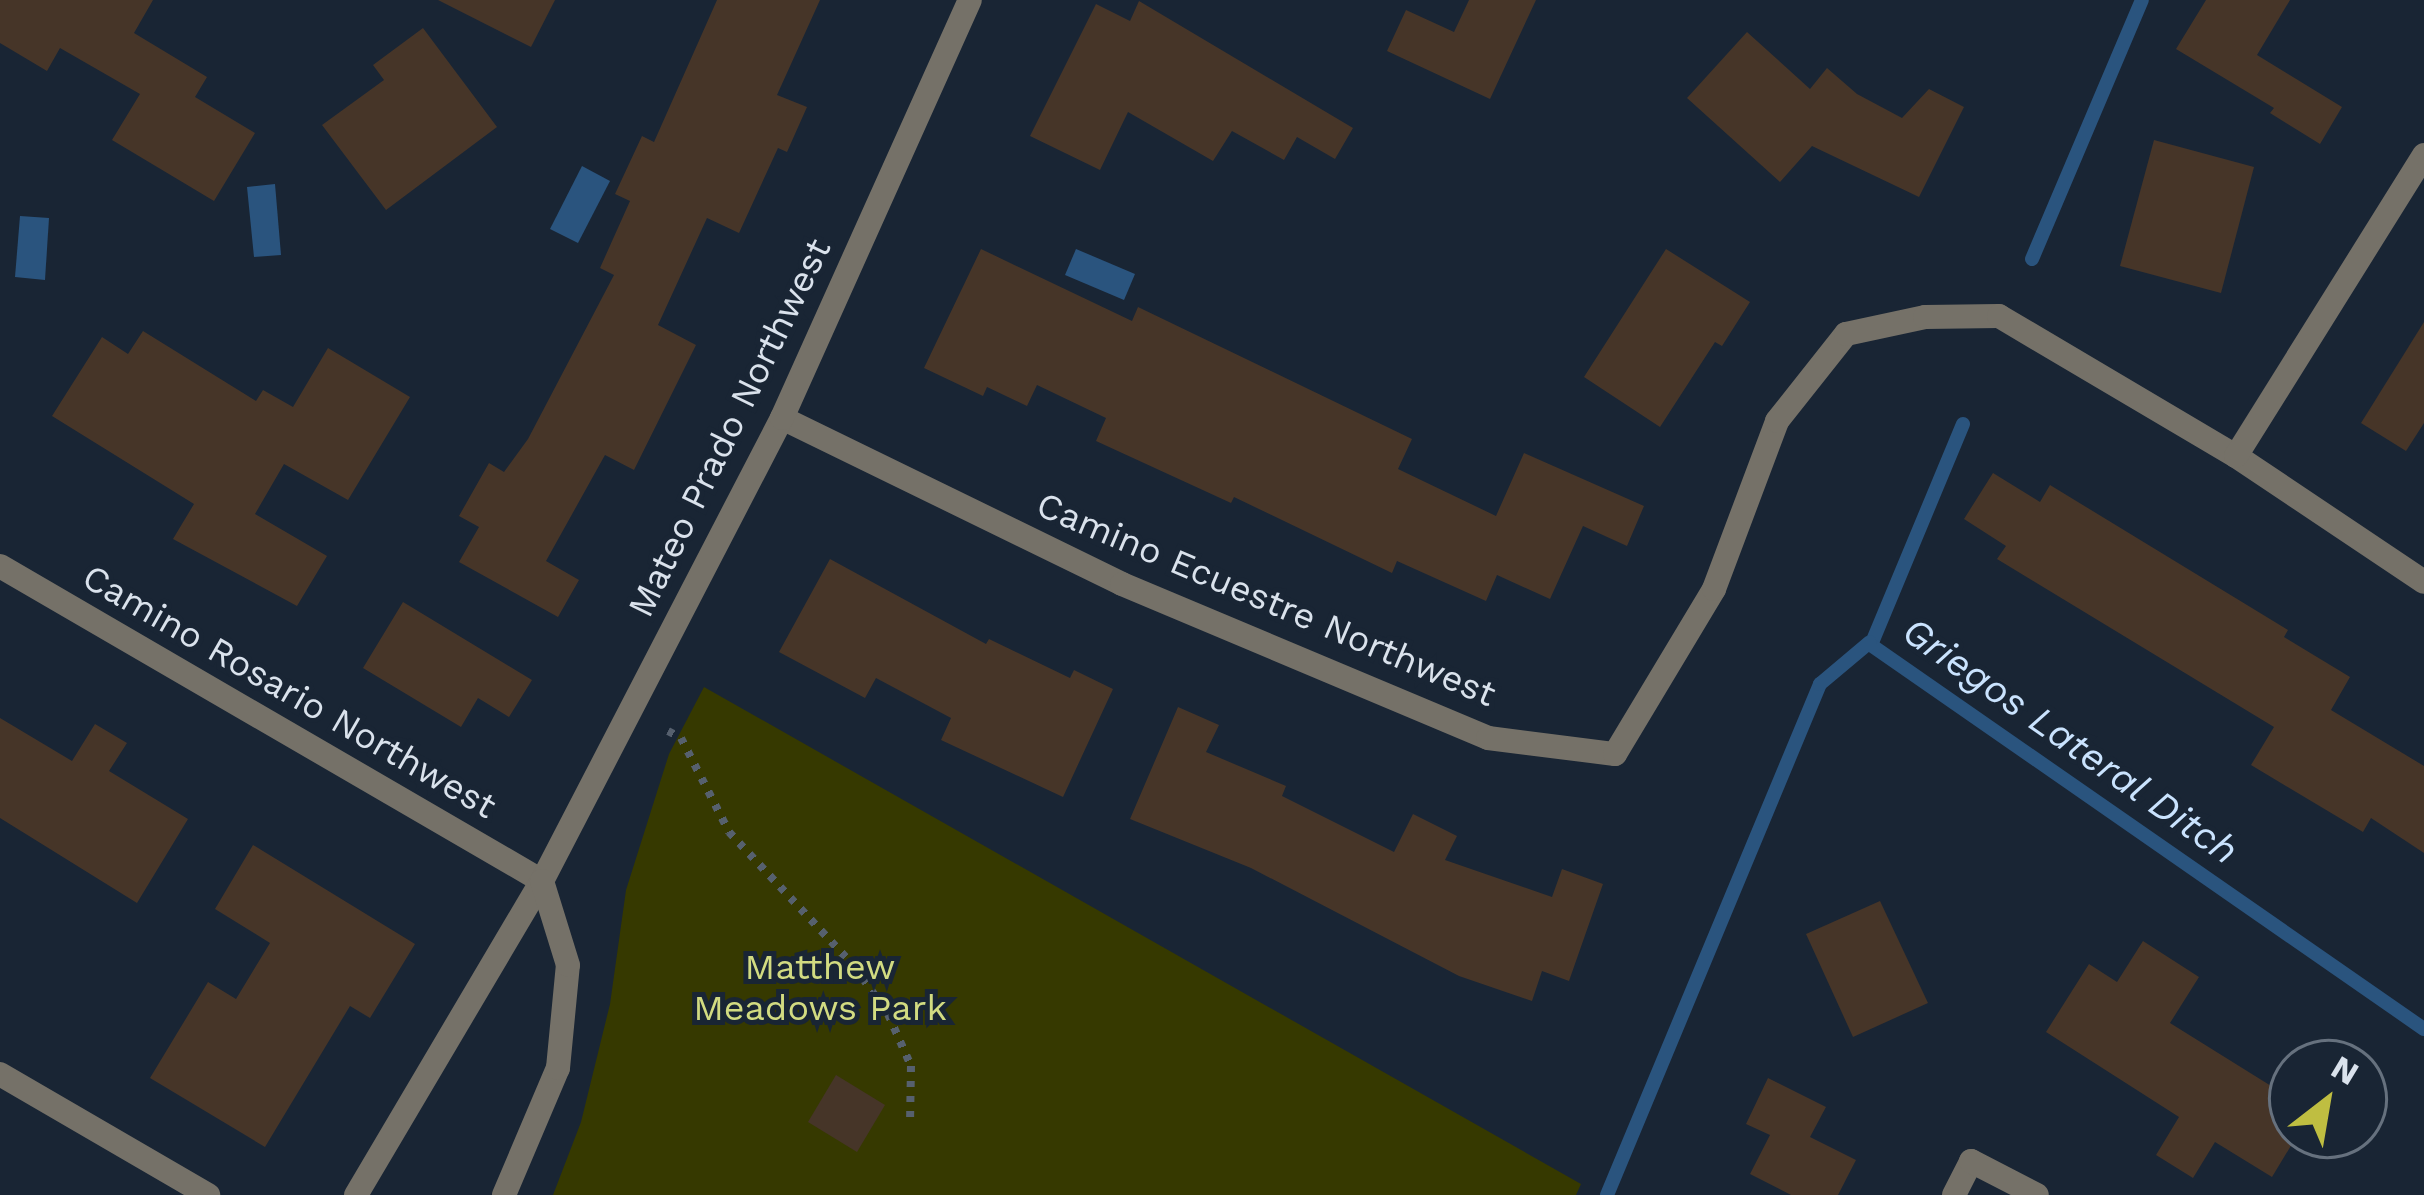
<!DOCTYPE html>
<style>
body{margin:0}
#map{position:relative;width:2424px;height:1195px;overflow:hidden;background:#192534;font-family:"Work Sans",sans-serif}
div>[style]{position:absolute}
.green>*{inset:0;background:#363900}
.water>*{inset:0;background:#2a547e}
.stream>*{height:14px;margin:-7px;padding:0 7px;transform-origin:7px;border-radius:7px;background:#2a547e}
.building>*{inset:0;background:#463528}
.path>*{height:8px;margin-top:-4px;transform-origin:0;background:repeating-linear-gradient(90deg,#56606e 0 6px,transparent 0 15px)}
.minor>*{height:24px;margin:-12px;padding:0 12px;transform-origin:12px;border-radius:12px;background:#757168}
.tertiary>*{height:24px;margin:-12px;padding:0 12px;transform-origin:12px;border-radius:12px;background:#757168}
span{translate:-50% -50%;white-space:nowrap;text-align:center;line-height:1.15;-webkit-text-stroke:10px #192534;paint-order:stroke}
.street-label{font-size:36px;color:#dae2ec}
.park-label{font-size:36px;color:#d2db81}
.water-label{font-size:39px;color:#cae3fe;font-style:italic}
.north{position:absolute;left:2268px;top:1039px;width:120px;height:120px;box-sizing:border-box;background:#192534;border:3px solid #66717e;border-radius:50%;rotate:31deg;font-size:33px;font-weight:700;line-height:48px;text-align:center;color:#dae2ec}
.north::after{content:'';display:block;margin:auto;width:42px;height:54px;background:#bfbe41;clip-path:polygon(50% 0,100% 100%,50% 72%,0 100%)}
</style>
<div id="map">
<div class="green">
<i style="clip-path:polygon(704px 687px,1581px 1184px,1576px 1195px,553px 1195px,581px 1122px,610px 1004px,626px 890px,669px 754px)"></i>
</div>
<div class="water">
<i style="clip-path:polygon(582px 166px,610px 181px,578px 243px,550px 229px)"></i>
<i style="clip-path:polygon(275px 184px,281px 255px,254px 257px,247px 187px)"></i>
<i style="clip-path:polygon(20px 216px,49px 218px,45px 280px,15px 277px)"></i>
<i style="clip-path:polygon(1076px 249px,1135px 274px,1124px 300px,1065px 275px)"></i>
</div>
<div class="stream">
<i style="left:2032px;top:259px;width:281px;rotate:-67deg"></i>
<i style="left:1963px;top:424px;width:239px;rotate:112.6deg"></i>
<i style="left:1871px;top:645px;width:673px;rotate:34.78deg"></i>
<i style="left:1607px;top:1195px;width:554px;rotate:-67.37deg"></i>
<i style="left:1820px;top:684px;width:65px;rotate:-40deg"></i>
</div>
<div class="building">
<i style="clip-path:polygon(0 0,153px 0,134px 33px,207px 77px,195px 97px,255px 133px,214px 201px,112px 140px,140px 94px,60px 48px,47px 71px,0 43px)"></i>
<i style="clip-path:polygon(438px 0,555px 0,531px 47px)"></i>
<i style="clip-path:polygon(717px 0,820px 0,777px 95px,807px 107px,787px 152px,778px 148px,739px 233px,707px 218px,658px 325px,696px 345px,634px 470px,605px 455px,546px 561px,579px 580px,558px 617px,459px 562px,479px 527px,459px 516px,489px 463px,504px 472px,528px 439px,614px 275px,600px 268px,630px 201px,615px 194px,642px 136px,654px 142px)"></i>
<i style="clip-path:polygon(1469px 0,1536px 0,1490px 99px,1387px 51px,1406px 10px,1454px 32px)"></i>
<i style="clip-path:polygon(2206px 0,2290px 0,2257px 55px,2342px 107px,2320px 144px,2270px 113px,2274px 108px,2176px 49px)"></i>
<i style="clip-path:polygon(1139px 1px,1353px 128px,1335px 159px,1297px 137px,1284px 160px,1232px 131px,1213px 161px,1128px 112px,1100px 170px,1030px 136px,1096px 4px,1130px 21px)"></i>
<i style="clip-path:polygon(423px 28px,497px 127px,386px 210px,322px 125px,384px 80px,373px 65px)"></i>
<i style="clip-path:polygon(1747px 32px,1810px 89px,1827px 68px,1857px 94px,1902px 118px,1929px 89px,1964px 107px,1919px 197px,1812px 146px,1780px 182px,1687px 98px)"></i>
<i style="clip-path:polygon(2154px 140px,2254px 167px,2221px 293px,2120px 266px)"></i>
<i style="clip-path:polygon(981px 249px,1132px 321px,1138px 307px,1412px 439px,1398px 469px,1496px 516px,1524px 453px,1644px 506px,1627px 546px,1583px 526px,1550px 599px,1497px 575px,1486px 601px,1397px 561px,1392px 573px,1234px 497px,1231px 503px,1096px 441px,1106px 418px,1037px 385px,1027px 406px,987px 387px,983px 396px,924px 368px)"></i>
<i style="clip-path:polygon(1666px 249px,1750px 302px,1722px 346px,1715px 342px,1660px 427px,1584px 377px)"></i>
<i style="clip-path:polygon(2424px 322px,2424px 423px,2406px 451px,2361px 423px)"></i>
<i style="clip-path:polygon(143px 331px,256px 401px,263px 390px,293px 407px,328px 348px,410px 397px,348px 500px,284px 464px,255px 514px,327px 556px,297px 606px,173px 539px,194px 504px,52px 416px,102px 337px,128px 354px)"></i>
<i style="clip-path:polygon(1993px 473px,2040px 502px,2050px 485px,2288px 630px,2284px 637px,2350px 677px,2331px 710px,2424px 766px,2424px 853px,2371px 818px,2363px 832px,2251px 765px,2274px 727px,1997px 559px,2006px 546px,1964px 519px)"></i>
<i style="clip-path:polygon(830px 559px,986px 644px,989px 639px,1070px 678px,1074px 670px,1113px 689px,1063px 797px,941px 740px,951px 718px,876px 678px,865px 698px,779px 652px)"></i>
<i style="clip-path:polygon(403px 602px,532px 680px,509px 717px,478px 698px,461px 727px,363px 668px)"></i>
<i style="clip-path:polygon(1178px 707px,1219px 725px,1206px 752px,1286px 786px,1282px 796px,1394px 852px,1413px 814px,1457px 836px,1445px 860px,1552px 897px,1562px 869px,1603px 884px,1569px 981px,1542px 971px,1532px 1001px,1459px 976px,1251px 868px,1130px 819px)"></i>
<i style="clip-path:polygon(0 718px,72px 761px,95px 724px,127px 743px,109px 771px,188px 819px,137px 903px,0 818px)"></i>
<i style="clip-path:polygon(253px 845px,415px 944px,370px 1018px,350px 1006px,265px 1147px,150px 1078px,208px 982px,236px 999px,270px 943px,215px 909px)"></i>
<i style="clip-path:polygon(1880px 901px,1928px 1003px,1853px 1037px,1806px 934px)"></i>
<i style="clip-path:polygon(2143px 941px,2199px 977px,2170px 1023px,2292px 1099px,2292px 1144px,2272px 1177px,2215px 1142px,2193px 1178px,2156px 1155px,2179px 1117px,2046px 1032px,2089px 964px,2117px 982px)"></i>
<i style="clip-path:polygon(836px 1075px,885px 1105px,857px 1152px,808px 1122px)"></i>
<i style="clip-path:polygon(1768px 1078px,1826px 1107px,1810px 1137px,1856px 1160px,1838px 1195px,1791px 1195px,1750px 1174px,1770px 1135px,1746px 1124px)"></i>
</div>
<div class="path">
<i style="left:668px;top:731px;width:15px;rotate:28deg"></i>
<i style="left:681px;top:738px;width:106px;rotate:62.9deg"></i>
<i style="left:729px;top:832px;width:183px;rotate:47deg"></i>
<i style="left:854px;top:966px;width:59px;rotate:54.7deg"></i>
<i style="left:888px;top:1014px;width:57px;rotate:66.1deg"></i>
<i style="left:911px;top:1066px;width:58px;rotate:91deg"></i>
</div>
<div class="minor">
<i style="left:782px;top:418px;width:378px;rotate:26deg"></i>
<i style="left:1122px;top:584px;width:397px;rotate:22.8deg"></i>
<i style="left:1488px;top:738px;width:128px;rotate:7.2deg"></i>
<i style="left:1615px;top:754px;width:192px;rotate:-59deg"></i>
<i style="left:1714px;top:589px;width:179px;rotate:-69.4deg"></i>
<i style="left:1777px;top:421px;width:111px;rotate:-51.6deg"></i>
<i style="left:1846px;top:334px;width:81px;rotate:-12.1deg"></i>
<i style="left:1925px;top:317px;width:74px;rotate:-0.8deg"></i>
<i style="left:1999px;top:316px;width:275px;rotate:30.6deg"></i>
<i style="left:2236px;top:456px;width:226px;rotate:33.8deg"></i>
<i style="left:2236px;top:456px;width:355px;rotate:-58deg"></i>
<i style="left:0;top:566px;width:627px;rotate:30.16deg"></i>
<i style="left:356px;top:1195px;width:365px;rotate:-59.4deg"></i>
<i style="left:542px;top:881px;width:522px;rotate:-62.6deg"></i>
<i style="left:782px;top:418px;width:458px;rotate:-65.8deg"></i>
<i style="left:504px;top:1195px;width:138px;rotate:-67deg"></i>
<i style="left:558px;top:1068px;width:103px;rotate:-84.5deg"></i>
<i style="left:568px;top:965px;width:88px;rotate:-107.2deg"></i>
<i style="left:1954px;top:1195px;width:38px;rotate:-63deg"></i>
<i style="left:1971px;top:1161px;width:74px;rotate:27.3deg"></i>
</div>
<div class="tertiary">
<i style="left:0;top:1074px;width:241px;rotate:30.2deg"></i>
</div>
<div class="street-label">
<span style="left:730px;top:428px;rotate:-64deg">Mateo Prado Northwest</span>
<span style="left:1266px;top:600px;rotate:23deg">Camino Ecuestre Northwest</span>
<span style="left:289px;top:692px;rotate:30deg">Camino Rosario Northwest</span>
</div>
<div class="park-label">
<span style="left:820px;top:988px">Matthew<br>Meadows Park</span>
</div>
<div class="water-label">
<span style="left:2070px;top:741px;rotate:35deg">Griegos Lateral Ditch</span>
</div>
<div class="north">N</div>
</div>
